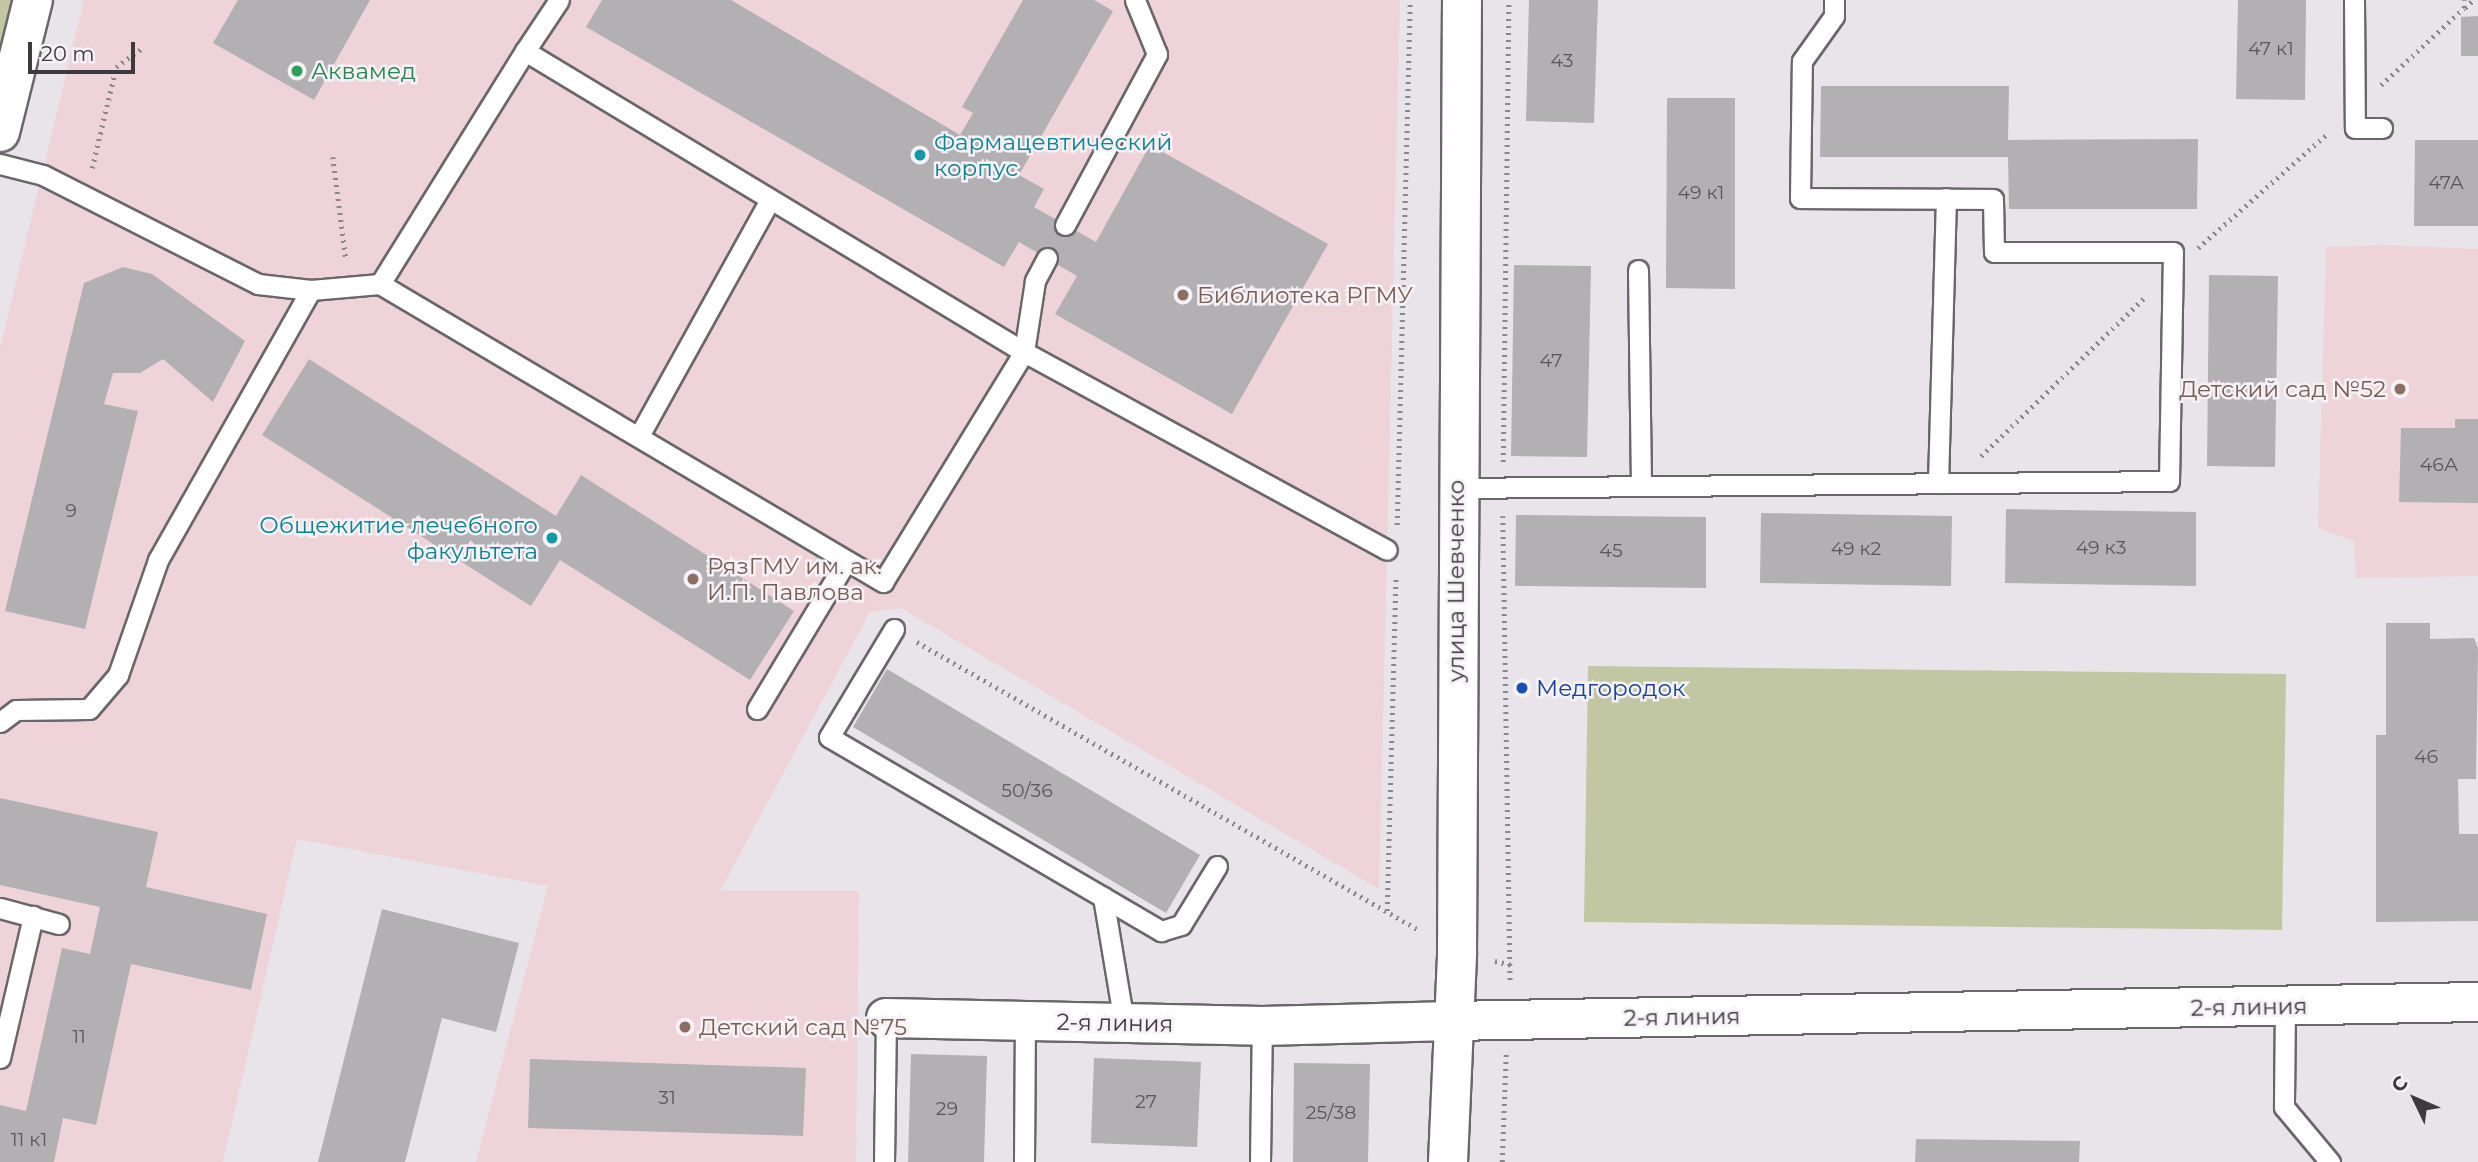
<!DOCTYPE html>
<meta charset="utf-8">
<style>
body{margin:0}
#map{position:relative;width:2478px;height:1162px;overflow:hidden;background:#e8e4e9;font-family:Montserrat,sans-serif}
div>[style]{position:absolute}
.education>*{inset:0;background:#eed4d8}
.green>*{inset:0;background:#c2c7a3}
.building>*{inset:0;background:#b3b0b4}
.path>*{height:4.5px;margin-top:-2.25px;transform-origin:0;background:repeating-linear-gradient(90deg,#8a878b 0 2px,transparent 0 7px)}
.roads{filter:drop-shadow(2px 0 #6a666b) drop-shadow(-2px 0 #6a666b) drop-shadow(0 2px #6a666b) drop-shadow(0 -2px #6a666b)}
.service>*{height:19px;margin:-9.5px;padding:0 9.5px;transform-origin:9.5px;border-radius:9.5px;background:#fff}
.minor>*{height:38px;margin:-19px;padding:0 19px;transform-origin:19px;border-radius:19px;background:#fff}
.tertiary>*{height:38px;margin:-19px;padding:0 19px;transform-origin:19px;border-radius:19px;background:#fff}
.dots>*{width:19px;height:19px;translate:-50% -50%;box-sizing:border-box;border:4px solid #f5f1f6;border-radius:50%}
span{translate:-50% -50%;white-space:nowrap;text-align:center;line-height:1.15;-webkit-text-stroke:5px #f5f1f6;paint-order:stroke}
.number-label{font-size:19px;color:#5a585a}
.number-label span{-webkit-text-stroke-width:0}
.leisure-label{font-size:23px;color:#27864d}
.left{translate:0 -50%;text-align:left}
.culture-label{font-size:23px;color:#0d838f}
.right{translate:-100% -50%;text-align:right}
.education-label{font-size:23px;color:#785e54}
.street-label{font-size:23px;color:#3c3a3c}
.transit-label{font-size:23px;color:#164399}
.north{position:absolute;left:2380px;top:1064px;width:70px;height:70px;-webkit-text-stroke:5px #f5f1f6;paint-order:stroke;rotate:314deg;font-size:19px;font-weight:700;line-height:28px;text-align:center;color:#3c3a3c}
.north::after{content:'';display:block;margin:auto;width:24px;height:32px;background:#3c3a3c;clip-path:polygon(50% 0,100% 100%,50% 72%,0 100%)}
.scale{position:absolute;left:28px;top:42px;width:107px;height:32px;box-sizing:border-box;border:4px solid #3c3a3c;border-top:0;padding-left:9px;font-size:21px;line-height:24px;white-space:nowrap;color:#3c3a3c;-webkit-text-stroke:5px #f5f1f6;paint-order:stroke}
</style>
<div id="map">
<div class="education">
<i style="clip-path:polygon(84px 0,1400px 0,1379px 889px,901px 608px,870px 612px,720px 891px,859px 891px,856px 1162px,476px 1162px,548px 886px,297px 839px,223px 1162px,0 1162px,0 348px)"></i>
<i style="clip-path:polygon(2384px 245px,2478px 249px,2478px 576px,2356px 578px,2354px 541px,2318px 528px,2326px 247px)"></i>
</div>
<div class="green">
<i style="clip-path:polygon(0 0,18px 0,0 74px)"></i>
<i style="clip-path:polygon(1588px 666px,2286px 674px,2282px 930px,1584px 922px)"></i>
</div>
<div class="building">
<i style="clip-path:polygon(238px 0,370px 0,314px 100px,213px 43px)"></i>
<i style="clip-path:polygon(602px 0,731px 0,960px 135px,973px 113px,962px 107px,1023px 0,1094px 0,1113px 11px,1019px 175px,1044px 189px,1034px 207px,1096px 242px,1150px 145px,1328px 244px,1232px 414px,1055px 314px,1077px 276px,1019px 242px,1004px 267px,586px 27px)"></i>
<i style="clip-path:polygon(1529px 0,1598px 0,1594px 123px,1526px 121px)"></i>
<i style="clip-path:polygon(2238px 0,2306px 0,2305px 100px,2236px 99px)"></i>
<i style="clip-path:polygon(2478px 16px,2478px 56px,2461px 56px,2461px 17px)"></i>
<i style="clip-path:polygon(1821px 86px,2009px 86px,2008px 140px,2198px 139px,2197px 209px,2009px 209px,2008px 157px,1820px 157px)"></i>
<i style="clip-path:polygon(1667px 98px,1735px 98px,1735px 289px,1666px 288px)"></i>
<i style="clip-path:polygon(2415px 140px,2478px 140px,2478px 226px,2414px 226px)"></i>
<i style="clip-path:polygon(1514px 265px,1591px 266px,1587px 457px,1511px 456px)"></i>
<i style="clip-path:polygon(123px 267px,152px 274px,245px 341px,213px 402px,163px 359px,140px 373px,113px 373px,104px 404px,138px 411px,85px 629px,5px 611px,84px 283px)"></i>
<i style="clip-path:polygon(2209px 275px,2278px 276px,2275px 467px,2207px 466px)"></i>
<i style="clip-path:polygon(309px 359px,556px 516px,581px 475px,794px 611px,750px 680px,560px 560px,531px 606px,262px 435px)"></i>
<i style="clip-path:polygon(2455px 419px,2478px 419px,2478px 503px,2399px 502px,2401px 428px,2455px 428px)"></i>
<i style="clip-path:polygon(2006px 509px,2196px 512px,2196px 586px,2005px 583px)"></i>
<i style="clip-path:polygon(1761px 513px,1952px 516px,1951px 586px,1760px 583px)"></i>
<i style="clip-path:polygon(1516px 515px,1706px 517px,1706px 588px,1515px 586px)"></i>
<i style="clip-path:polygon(2386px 623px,2430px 623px,2430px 639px,2474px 638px,2478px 648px,2476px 779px,2458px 779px,2459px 834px,2478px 834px,2478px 921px,2376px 922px,2376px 735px,2386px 735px)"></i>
<i style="clip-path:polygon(887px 669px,1200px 855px,1166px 913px,853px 727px)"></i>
<i style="clip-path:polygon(0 798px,158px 832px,146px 887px,267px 914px,251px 990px,131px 964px,96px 1125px,63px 1118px,54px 1162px,0 1162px,0 1105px,26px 1111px,62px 948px,90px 954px,100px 907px,0 885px)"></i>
<i style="clip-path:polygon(382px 909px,519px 943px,496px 1032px,442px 1018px,405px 1162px,318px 1162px)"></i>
<i style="clip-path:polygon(911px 1054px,987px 1056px,984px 1162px,908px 1162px)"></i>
<i style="clip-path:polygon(1094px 1058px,1201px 1062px,1197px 1147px,1091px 1143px)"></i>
<i style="clip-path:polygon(530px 1059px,806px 1068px,803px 1136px,528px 1128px)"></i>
<i style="clip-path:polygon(1294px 1063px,1370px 1064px,1368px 1162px,1293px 1162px)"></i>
<i style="clip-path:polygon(1916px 1139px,2080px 1141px,2079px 1162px,1915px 1162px)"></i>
</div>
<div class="path">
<i style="left:2465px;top:8px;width:11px;rotate:-45deg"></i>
<i style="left:2381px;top:85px;width:113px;rotate:-42.9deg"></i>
<i style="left:2464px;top:8px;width:8px;rotate:-90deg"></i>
<i style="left:333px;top:157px;width:104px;rotate:82.8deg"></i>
<i style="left:92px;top:168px;width:104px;rotate:-76.6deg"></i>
<i style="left:116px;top:67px;width:34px;rotate:-36deg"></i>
<i style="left:2198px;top:248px;width:174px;rotate:-41.5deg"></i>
<i style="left:1981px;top:456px;width:226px;rotate:-44.1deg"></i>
<i style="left:1503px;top:462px;width:462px;rotate:-89.3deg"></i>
<i style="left:1503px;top:516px;width:467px;rotate:89.1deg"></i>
<i style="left:1397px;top:525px;width:525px;rotate:-88.58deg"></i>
<i style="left:917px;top:642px;width:579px;rotate:29.84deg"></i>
<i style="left:1387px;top:911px;width:335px;rotate:-88.5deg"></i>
<i style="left:1495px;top:961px;width:17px;rotate:13deg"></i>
<i style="left:1502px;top:1162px;width:108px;rotate:-87.9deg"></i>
</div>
<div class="roads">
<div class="service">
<i style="left:2354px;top:0;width:128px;rotate:89.6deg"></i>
<i style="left:2355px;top:128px;width:27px"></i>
<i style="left:0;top:164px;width:44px;rotate:14.3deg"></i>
<i style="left:43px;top:175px;width:241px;rotate:26.9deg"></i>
<i style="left:258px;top:284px;width:53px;rotate:6.5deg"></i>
<i style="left:311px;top:290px;width:69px;rotate:-5deg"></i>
<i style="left:380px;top:284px;width:585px;rotate:30.64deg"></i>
<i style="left:883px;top:582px;width:270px;rotate:-58.5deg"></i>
<i style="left:1024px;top:352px;width:583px;rotate:-148.9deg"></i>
<i style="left:525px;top:51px;width:61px;rotate:-56.3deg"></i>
<i style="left:1065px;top:225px;width:194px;rotate:-61.7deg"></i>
<i style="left:1157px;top:54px;width:58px;rotate:-112.2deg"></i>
<i style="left:1047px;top:258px;width:26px;rotate:118deg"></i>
<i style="left:1035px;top:281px;width:72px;rotate:98.8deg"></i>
<i style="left:1024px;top:352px;width:413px;rotate:28.6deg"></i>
<i style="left:1638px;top:270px;width:215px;rotate:89.2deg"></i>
<i style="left:380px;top:284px;width:274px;rotate:-58.1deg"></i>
<i style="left:639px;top:436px;width:270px;rotate:-61deg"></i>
<i style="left:1938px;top:483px;width:285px;rotate:-88.4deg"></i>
<i style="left:1456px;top:488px;width:713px;rotate:-0.56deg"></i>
<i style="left:2169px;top:481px;width:229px;rotate:-89deg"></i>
<i style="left:2173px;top:252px;width:179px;rotate:180deg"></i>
<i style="left:1994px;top:252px;width:53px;rotate:-91.1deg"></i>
<i style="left:1993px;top:199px;width:193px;rotate:-179.7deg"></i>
<i style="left:1800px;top:198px;width:137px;rotate:-89.2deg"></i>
<i style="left:1802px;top:61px;width:55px;rotate:-54.6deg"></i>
<i style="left:1834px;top:16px;width:16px;rotate:-90deg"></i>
<i style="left:894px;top:629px;width:126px;rotate:121deg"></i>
<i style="left:829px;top:737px;width:385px;rotate:30.3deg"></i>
<i style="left:1161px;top:931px;width:21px;rotate:-17deg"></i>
<i style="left:1181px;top:925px;width:69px;rotate:-58.6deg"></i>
<i style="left:757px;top:709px;width:170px;rotate:-58.9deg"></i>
<i style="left:0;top:722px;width:20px;rotate:-37deg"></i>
<i style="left:16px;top:710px;width:73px;rotate:-0.8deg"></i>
<i style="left:89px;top:709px;width:45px;rotate:-49.5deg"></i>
<i style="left:118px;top:675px;width:122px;rotate:-70.8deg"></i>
<i style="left:158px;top:560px;width:310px;rotate:-60.5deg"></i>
<i style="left:1103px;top:897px;width:128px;rotate:80.5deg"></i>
<i style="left:0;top:908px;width:61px;rotate:15.2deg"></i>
<i style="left:2285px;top:1006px;width:101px;rotate:90.6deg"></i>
<i style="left:2284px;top:1107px;width:72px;rotate:50.1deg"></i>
<i style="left:0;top:1058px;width:146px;rotate:-76.9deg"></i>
<i style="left:884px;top:1162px;width:144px;rotate:-89.2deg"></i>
<i style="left:1024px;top:1162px;width:141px;rotate:-89.6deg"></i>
<i style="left:1260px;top:1162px;width:136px;rotate:-89.2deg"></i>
</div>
<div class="minor">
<i style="left:886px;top:1018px;width:376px;rotate:1.2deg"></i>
<i style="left:1262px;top:1026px;width:189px;rotate:-1.5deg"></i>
</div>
<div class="tertiary">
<i style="left:0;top:132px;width:136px;rotate:-76deg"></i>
<i style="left:1451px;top:1021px;width:1027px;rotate:-1.06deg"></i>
<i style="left:1448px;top:1162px;width:210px;rotate:-87.5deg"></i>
<i style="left:1457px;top:952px;width:952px;rotate:-89.7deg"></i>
</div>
</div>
<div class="dots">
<i style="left:297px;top:71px;background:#2e9e5b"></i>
<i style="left:920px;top:155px;background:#0f9aa8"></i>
<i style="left:1183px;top:295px;background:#8d6e63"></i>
<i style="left:2400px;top:389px;background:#8d6e63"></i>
<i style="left:552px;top:538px;background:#0f9aa8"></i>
<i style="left:693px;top:579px;background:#8d6e63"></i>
<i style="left:1522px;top:688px;background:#1a4fb4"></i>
<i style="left:685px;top:1027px;background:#8d6e63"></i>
</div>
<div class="number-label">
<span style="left:2271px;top:49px">47 к1</span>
<span style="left:1562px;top:61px">43</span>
<span style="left:2446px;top:183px">47А</span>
<span style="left:1701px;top:193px">49 к1</span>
<span style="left:1551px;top:361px">47</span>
<span style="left:2439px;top:465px">46А</span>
<span style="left:71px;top:511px">9</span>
<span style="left:2101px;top:548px">49 к3</span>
<span style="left:1856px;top:549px">49 к2</span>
<span style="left:1611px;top:551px">45</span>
<span style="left:2426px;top:757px">46</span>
<span style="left:1027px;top:791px">50/36</span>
<span style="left:79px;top:1037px">11</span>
<span style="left:667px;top:1098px">31</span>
<span style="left:1146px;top:1102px">27</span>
<span style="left:947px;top:1109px">29</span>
<span style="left:1331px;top:1113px">25/38</span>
<span style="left:29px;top:1140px">11 к1</span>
</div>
<div class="leisure-label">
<span class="left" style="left:311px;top:71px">Аквамед</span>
</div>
<div class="culture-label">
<span class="left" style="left:934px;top:155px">Фармацевтический<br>корпус</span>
<span class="right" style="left:538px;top:538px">Общежитие лечебного<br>факультета</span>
</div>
<div class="education-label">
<span class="left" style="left:1197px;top:295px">Библиотека РГМУ</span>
<span class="right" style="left:2386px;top:389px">Детский сад №52</span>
<span class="left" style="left:707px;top:579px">РязГМУ им. ак.<br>И.П. Павлова</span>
<span class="left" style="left:699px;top:1027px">Детский сад №75</span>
</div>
<div class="street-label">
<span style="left:1456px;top:581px;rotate:-90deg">улица Шевченко</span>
<span style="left:2249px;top:1007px;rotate:-1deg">2-я линия</span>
<span style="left:1682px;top:1017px;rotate:-1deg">2-я линия</span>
<span style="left:1115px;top:1023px;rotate:1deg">2-я линия</span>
</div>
<div class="transit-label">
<span class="left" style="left:1536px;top:688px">Медгородок</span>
</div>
<div class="north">С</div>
<div class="scale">20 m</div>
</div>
